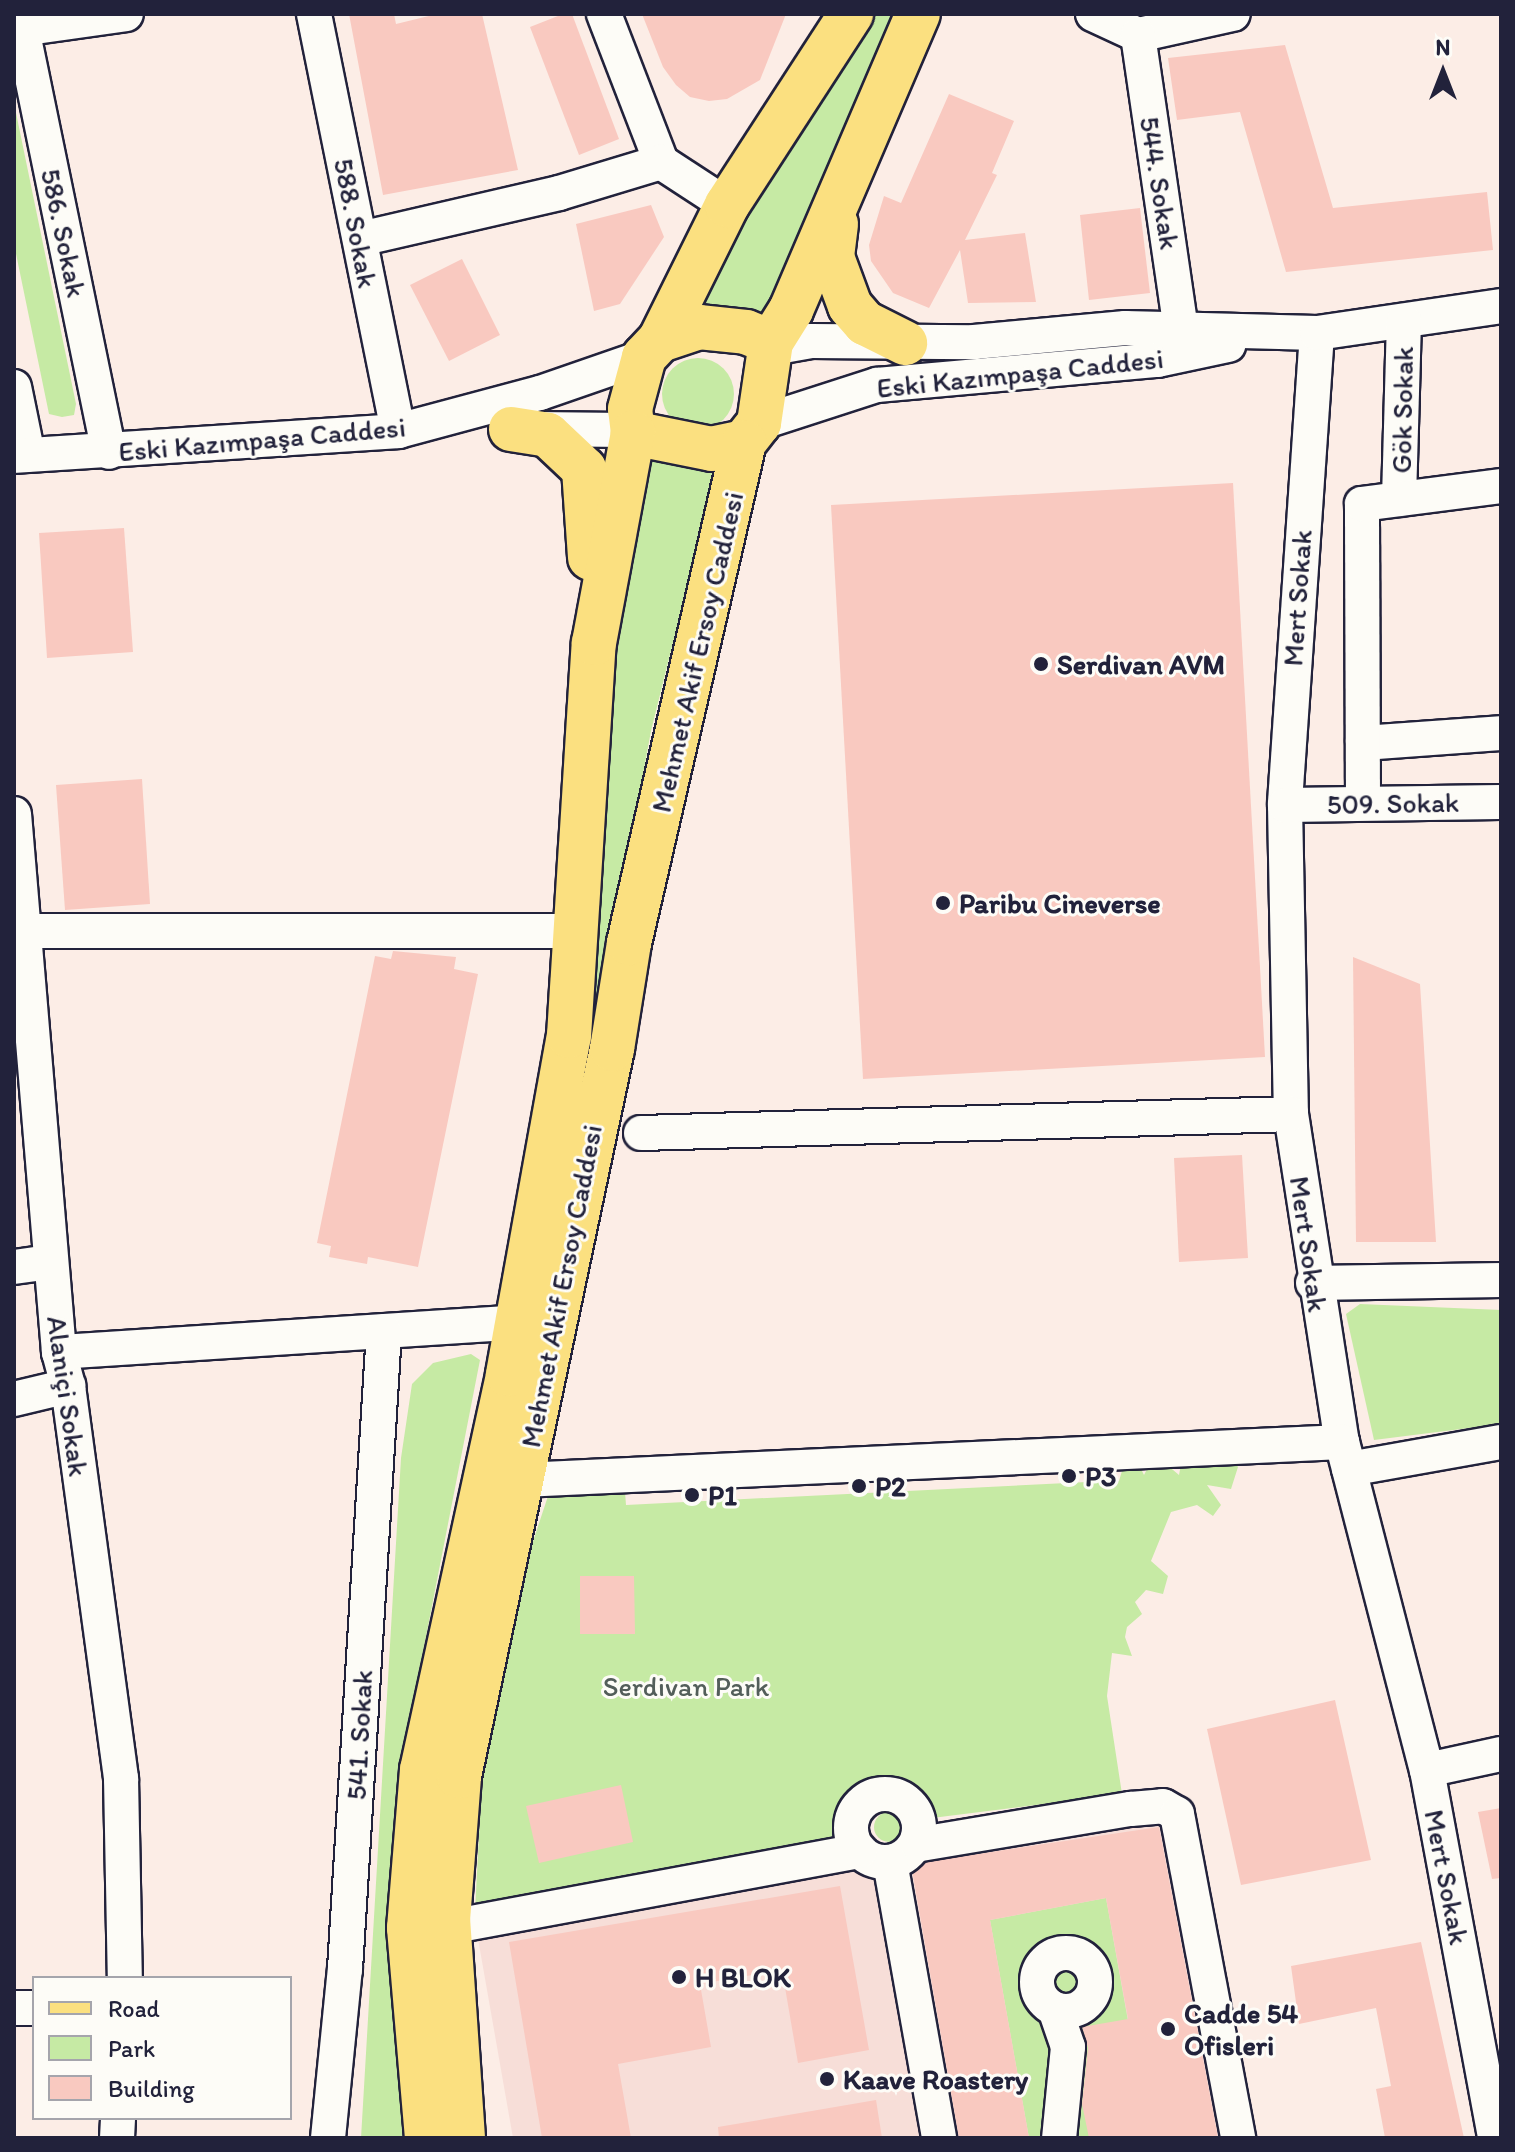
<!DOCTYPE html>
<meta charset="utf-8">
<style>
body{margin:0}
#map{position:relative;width:1515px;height:2152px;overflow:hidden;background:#fcede6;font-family:Itim,sans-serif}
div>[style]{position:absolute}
.built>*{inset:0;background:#f7ded8}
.green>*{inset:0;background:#c6eaa4}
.round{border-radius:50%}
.building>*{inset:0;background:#f9c9c0}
.roads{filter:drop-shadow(2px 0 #22223b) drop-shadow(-2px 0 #22223b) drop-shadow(0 2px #22223b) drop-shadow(0 -2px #22223b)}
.minor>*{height:34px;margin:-17px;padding:0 17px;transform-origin:17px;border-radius:17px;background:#fdfcf7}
.minor>.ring{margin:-17px;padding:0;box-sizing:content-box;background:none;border:34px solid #fdfcf7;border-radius:50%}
.major>*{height:44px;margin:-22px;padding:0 22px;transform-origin:22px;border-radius:22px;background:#fbe080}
.dots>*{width:22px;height:22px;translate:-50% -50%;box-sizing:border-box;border:4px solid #fdfcf7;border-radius:50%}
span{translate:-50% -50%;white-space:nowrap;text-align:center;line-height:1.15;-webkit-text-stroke:6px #fdfcf7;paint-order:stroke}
.street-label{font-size:28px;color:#22223b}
.poi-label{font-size:28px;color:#22223b;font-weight:700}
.left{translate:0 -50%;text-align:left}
.park-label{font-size:28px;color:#535e5a}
.frame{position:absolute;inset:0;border:16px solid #22223b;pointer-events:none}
.legend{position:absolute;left:32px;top:1976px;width:260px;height:144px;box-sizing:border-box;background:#fdfcf7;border:2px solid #a5a5ac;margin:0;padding:10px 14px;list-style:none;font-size:24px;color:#22223b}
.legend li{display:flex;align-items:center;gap:16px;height:40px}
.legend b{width:40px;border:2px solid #a5a5ac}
.north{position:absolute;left:1403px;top:32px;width:80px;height:80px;-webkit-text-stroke:6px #fdfcf7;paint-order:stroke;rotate:0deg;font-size:22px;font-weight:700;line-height:32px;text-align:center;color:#22223b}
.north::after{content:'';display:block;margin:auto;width:28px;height:36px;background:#22223b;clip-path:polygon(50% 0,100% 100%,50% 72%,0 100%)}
</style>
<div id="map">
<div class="built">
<i style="clip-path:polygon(1186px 1803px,1240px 2138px,513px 2138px,477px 1933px)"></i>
</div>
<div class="green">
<i style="clip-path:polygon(862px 14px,900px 14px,765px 322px,693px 318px,718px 259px)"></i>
<i style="clip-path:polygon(14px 103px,76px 404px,74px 415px,62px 417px,49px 414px,14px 244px)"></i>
<i class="round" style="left:662px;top:358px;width:72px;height:72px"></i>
<i style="clip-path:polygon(642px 457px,716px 469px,651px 731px,602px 996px,584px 993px,594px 730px)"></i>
<i style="clip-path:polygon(1360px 1304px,1501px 1310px,1501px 1424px,1374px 1440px,1346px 1314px)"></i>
<i style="clip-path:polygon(471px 1354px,480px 1360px,398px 1780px,389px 1906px,404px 2138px,361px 2138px,401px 1458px,412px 1384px,433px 1363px)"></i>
<i style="clip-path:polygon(1227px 1451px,1238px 1467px,1231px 1489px,1207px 1485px,1221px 1505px,1213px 1516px,1197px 1505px,1171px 1512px,1151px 1561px,1168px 1576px,1163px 1594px,1146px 1590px,1135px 1602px,1142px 1614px,1127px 1627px,1125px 1637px,1132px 1656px,1112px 1653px,1107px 1696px,1122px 1794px,932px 1818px,915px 1793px,886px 1784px,872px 1788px,849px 1806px,840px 1827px,842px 1845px,475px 1911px,482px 1777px,510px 1611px,548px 1496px,625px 1492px,626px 1505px,1087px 1482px,1097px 1477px,1119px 1481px,1124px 1464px,1140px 1467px,1144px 1475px,1150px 1463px,1166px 1464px,1179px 1475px,1181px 1464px)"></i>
<i class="round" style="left:874px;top:1812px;width:30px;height:30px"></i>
<i style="clip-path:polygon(1106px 1898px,1149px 2138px,1029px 2138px,990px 1920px)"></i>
</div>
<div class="building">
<i style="clip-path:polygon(349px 14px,394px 14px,396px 24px,437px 14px,482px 14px,518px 170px,383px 195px)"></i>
<i style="clip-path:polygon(563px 14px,572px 14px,619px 139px,579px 155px,530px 27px)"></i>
<i style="clip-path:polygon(642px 14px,786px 14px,760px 80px,727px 99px,709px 101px,690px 97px,676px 85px,663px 67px)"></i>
<i style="clip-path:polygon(1285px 45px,1333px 208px,1487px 192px,1493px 250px,1286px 272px,1240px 112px,1177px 120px,1168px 58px)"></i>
<i style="clip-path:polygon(949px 94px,1014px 121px,992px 173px,997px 175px,965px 240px,1025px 233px,1036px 302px,968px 303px,960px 250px,929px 308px,893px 293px,871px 261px,869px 245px,884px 196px,901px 203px)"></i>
<i style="clip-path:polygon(651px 205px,664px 237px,620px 304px,594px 311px,576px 224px)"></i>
<i style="clip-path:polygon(1140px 208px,1150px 293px,1089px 300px,1080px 215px)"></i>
<i style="clip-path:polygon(462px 259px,500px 335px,449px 361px,410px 285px)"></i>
<i style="clip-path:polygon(1233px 483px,1265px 1057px,863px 1079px,831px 505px)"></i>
<i style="clip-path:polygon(124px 528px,133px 652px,47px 658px,39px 533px)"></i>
<i style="clip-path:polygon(142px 779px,150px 904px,65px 910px,56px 785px)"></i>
<i style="clip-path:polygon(393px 951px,456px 957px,454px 969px,478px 974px,418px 1267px,368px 1257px,367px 1264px,329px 1257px,331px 1246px,317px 1243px,375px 956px,391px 959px)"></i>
<i style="clip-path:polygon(1353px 957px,1420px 984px,1436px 1242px,1356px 1242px)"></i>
<i style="clip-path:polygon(1242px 1155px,1248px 1258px,1179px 1262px,1174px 1158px)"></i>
<i style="clip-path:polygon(580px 1576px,634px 1576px,635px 1634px,580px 1634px)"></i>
<i style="clip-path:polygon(1335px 1700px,1371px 1860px,1241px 1885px,1207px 1729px)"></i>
<i style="clip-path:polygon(621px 1785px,633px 1842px,539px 1863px,526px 1806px)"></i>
<i style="clip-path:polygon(1501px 1808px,1501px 1878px,1492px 1879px,1478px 1812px)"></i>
<i style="clip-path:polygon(1159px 1827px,1218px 2138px,1089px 2138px,1082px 2104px,1088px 2048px,1082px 2027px,1128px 2019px,1106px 1898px,990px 1920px,1029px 2138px,959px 2138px,911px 1864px)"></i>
<i style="clip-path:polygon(840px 1886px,869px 2050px,798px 2063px,782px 1970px,700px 1984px,711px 2047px,618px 2064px,631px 2138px,542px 2138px,509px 1942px)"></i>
<i style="clip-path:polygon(1421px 1942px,1433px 1997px,1464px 2138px,1385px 2138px,1376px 2089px,1391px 2086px,1376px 2008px,1299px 2024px,1291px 1966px)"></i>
<i style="clip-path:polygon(876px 2100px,882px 2138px,719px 2138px,718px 2127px)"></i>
</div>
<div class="roads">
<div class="minor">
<i style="left:19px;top:14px;width:447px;rotate:78.4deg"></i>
<i style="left:314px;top:14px;width:425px;rotate:78.6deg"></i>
<i style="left:604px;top:14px;width:159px;rotate:68.9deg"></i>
<i style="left:661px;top:162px;width:79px;rotate:33.1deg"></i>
<i style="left:1093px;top:14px;width:50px;rotate:25deg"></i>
<i style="left:1138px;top:35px;width:97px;rotate:-12.5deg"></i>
<i style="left:14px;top:30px;width:113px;rotate:-8.1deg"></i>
<i style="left:1138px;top:35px;width:298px;rotate:81.7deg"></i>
<i style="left:360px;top:239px;width:204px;rotate:-13deg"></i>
<i style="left:559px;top:193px;width:107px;rotate:-16.9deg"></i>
<i style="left:1317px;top:333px;width:473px;rotate:93.9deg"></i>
<i style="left:1285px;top:805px;width:309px;rotate:88.9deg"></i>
<i style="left:1291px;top:1114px;width:332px;rotate:81.2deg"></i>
<i style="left:1342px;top:1442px;width:339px;rotate:75.5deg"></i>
<i style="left:1427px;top:1770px;width:374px;rotate:79.5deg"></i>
<i style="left:772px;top:348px;width:40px;rotate:-10deg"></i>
<i style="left:811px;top:341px;width:163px;rotate:0.4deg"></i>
<i style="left:974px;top:342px;width:152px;rotate:-5.3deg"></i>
<i style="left:1125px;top:328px;width:192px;rotate:1.5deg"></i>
<i style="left:1317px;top:333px;width:186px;rotate:-8.3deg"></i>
<i style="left:14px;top:387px;width:69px;rotate:78.4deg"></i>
<i style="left:759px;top:423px;width:124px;rotate:-17.9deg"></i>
<i style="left:877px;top:385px;width:282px;rotate:-5.1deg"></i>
<i style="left:1158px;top:360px;width:72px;rotate:-12.1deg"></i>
<i style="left:530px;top:429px;width:100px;rotate:0.6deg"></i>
<i style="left:14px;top:456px;width:385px;rotate:-3.7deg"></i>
<i style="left:398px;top:431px;width:147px;rotate:-15deg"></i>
<i style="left:540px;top:393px;width:110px;rotate:-19.1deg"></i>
<i style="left:1399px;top:499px;width:178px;rotate:-88.4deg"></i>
<i style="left:1363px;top:743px;width:138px;rotate:-4.1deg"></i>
<i style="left:1363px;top:803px;width:299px;rotate:-90.2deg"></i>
<i style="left:1362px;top:504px;width:140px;rotate:-7.4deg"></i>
<i style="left:1285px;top:805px;width:216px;rotate:-0.8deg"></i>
<i style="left:14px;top:814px;width:540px;rotate:85.22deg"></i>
<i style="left:59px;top:1352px;width:35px;rotate:75deg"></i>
<i style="left:68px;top:1386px;width:396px;rotate:82.3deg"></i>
<i style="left:121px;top:1778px;width:200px;rotate:88.9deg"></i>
<i style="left:24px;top:931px;width:552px"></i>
<i style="left:641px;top:1133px;width:650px;rotate:-1.67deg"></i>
<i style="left:14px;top:1267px;width:37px;rotate:-8deg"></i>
<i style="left:1313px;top:1283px;width:188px;rotate:-0.9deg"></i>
<i style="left:59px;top:1352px;width:459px;rotate:-3.7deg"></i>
<i style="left:14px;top:1399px;width:56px;rotate:-13.5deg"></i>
<i style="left:1349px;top:1469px;width:154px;rotate:-10.1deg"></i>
<i style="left:522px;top:1480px;width:821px;rotate:-2.65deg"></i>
<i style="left:1427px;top:1770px;width:76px;rotate:-12.2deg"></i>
<i class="ring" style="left:851px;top:1794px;width:34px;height:34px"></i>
<i style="left:915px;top:1845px;width:219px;rotate:-9.5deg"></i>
<i style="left:1131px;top:1809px;width:32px;rotate:-5deg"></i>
<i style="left:1163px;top:1806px;width:16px;rotate:30deg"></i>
<i style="left:1177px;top:1814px;width:330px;rotate:79.3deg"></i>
<i style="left:890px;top:1862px;width:280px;rotate:79.9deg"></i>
<i style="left:449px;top:1927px;width:418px;rotate:-10.5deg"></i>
<i class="ring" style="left:1037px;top:1953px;width:24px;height:24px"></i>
<i style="left:14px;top:2008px;width:20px"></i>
<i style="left:1055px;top:2009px;width:40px;rotate:71.1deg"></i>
<i style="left:1068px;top:2047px;width:91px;rotate:95.6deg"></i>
<i style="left:117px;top:2138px;width:20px;rotate:-87deg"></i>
<i style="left:328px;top:2138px;width:170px;rotate:-84.3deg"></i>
<i style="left:345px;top:1969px;width:639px;rotate:-86.5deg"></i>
</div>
<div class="major">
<i style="left:836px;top:224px;width:33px;rotate:97deg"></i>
<i style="left:832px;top:257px;width:52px;rotate:69.8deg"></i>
<i style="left:850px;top:306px;width:23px;rotate:49deg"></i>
<i style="left:865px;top:323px;width:45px;rotate:26.6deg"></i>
<i style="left:699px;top:327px;width:47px;rotate:6.1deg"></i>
<i style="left:746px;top:332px;width:27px;rotate:22deg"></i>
<i style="left:771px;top:342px;width:82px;rotate:98.4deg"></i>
<i style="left:759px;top:423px;width:24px;rotate:128deg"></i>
<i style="left:744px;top:442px;width:33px;rotate:168deg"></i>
<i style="left:712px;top:449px;width:81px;rotate:-168.6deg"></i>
<i style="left:633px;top:433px;width:24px;rotate:-97deg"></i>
<i style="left:630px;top:409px;width:54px;rotate:-74.9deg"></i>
<i style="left:644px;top:357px;width:23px;rotate:-47deg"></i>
<i style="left:660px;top:340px;width:41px;rotate:-18.4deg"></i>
<i style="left:660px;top:340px;width:151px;rotate:-63.6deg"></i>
<i style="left:727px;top:205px;width:228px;rotate:-57deg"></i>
<i style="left:771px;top:342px;width:38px;rotate:-58deg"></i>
<i style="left:791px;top:310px;width:322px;rotate:-66.8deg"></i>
<i style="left:511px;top:429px;width:37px;rotate:9deg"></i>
<i style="left:548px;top:435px;width:50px;rotate:43.4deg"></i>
<i style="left:584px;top:469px;width:89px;rotate:86.1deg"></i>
<i style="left:427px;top:2138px;width:211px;rotate:-94.9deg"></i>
<i style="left:409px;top:1928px;width:159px;rotate:-85.3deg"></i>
<i style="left:422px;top:1770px;width:405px;rotate:-77.7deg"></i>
<i style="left:508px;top:1374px;width:343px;rotate:-79.8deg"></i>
<i style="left:569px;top:1036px;width:394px;rotate:-86.4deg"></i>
<i style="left:594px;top:643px;width:214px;rotate:-79.5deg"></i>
<i style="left:463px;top:2138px;width:219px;rotate:-93.9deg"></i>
<i style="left:448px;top:1920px;width:144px;rotate:-85.6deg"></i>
<i style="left:459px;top:1776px;width:743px;rotate:-78.12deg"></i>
<i style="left:612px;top:1049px;width:107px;rotate:-80.9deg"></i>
<i style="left:629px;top:943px;width:514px;rotate:-77.07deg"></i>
</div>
</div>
<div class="dots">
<i style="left:1041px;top:664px;background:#22223b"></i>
<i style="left:943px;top:903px;background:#22223b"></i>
<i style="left:1069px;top:1476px;background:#22223b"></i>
<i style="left:859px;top:1486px;background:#22223b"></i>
<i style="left:692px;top:1495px;background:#22223b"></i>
<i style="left:679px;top:1977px;background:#22223b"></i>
<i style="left:1168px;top:2029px;background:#22223b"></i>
<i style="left:827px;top:2079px;background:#22223b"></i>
</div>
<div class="street-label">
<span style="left:1160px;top:183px;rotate:81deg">544. Sokak</span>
<span style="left:356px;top:223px;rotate:79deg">588. Sokak</span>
<span style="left:64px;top:233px;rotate:78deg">586. Sokak</span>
<span style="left:1020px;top:373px;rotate:-6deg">Eski Kazımpaşa Caddesi</span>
<span style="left:1402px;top:410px;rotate:-89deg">Gök Sokak</span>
<span style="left:262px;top:439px;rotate:-5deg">Eski Kazımpaşa Caddesi</span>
<span style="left:1297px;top:598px;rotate:-86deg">Mert Sokak</span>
<span style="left:697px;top:652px;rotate:-77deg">Mehmet Akif Ersoy Caddesi</span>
<span style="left:1393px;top:803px;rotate:-1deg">509. Sokak</span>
<span style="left:1309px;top:1244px;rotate:82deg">Mert Sokak</span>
<span style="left:561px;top:1286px;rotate:-79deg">Mehmet Akif Ersoy Caddesi</span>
<span style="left:68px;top:1396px;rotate:82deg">Alaniçi Sokak</span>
<span style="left:359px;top:1735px;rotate:-87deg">541. Sokak</span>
<span style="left:1447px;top:1877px;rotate:79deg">Mert Sokak</span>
</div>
<div class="poi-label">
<span class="left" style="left:1057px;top:664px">Serdivan AVM</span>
<span class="left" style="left:959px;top:903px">Paribu Cineverse</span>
<span class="left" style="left:1085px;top:1476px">P3</span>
<span class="left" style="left:875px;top:1486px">P2</span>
<span class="left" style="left:708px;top:1495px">P1</span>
<span class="left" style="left:695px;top:1977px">H BLOK</span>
<span class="left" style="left:1184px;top:2029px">Cadde 54<br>Ofisleri</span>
<span class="left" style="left:843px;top:2079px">Kaave Roastery</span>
</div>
<div class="park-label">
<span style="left:686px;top:1686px">Serdivan Park</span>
</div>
<div class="frame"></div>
<ul class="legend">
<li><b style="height:10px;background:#fbe080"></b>Road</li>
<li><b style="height:22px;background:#c6eaa4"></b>Park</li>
<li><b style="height:22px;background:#f9c9c0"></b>Building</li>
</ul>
<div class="north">N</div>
</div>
